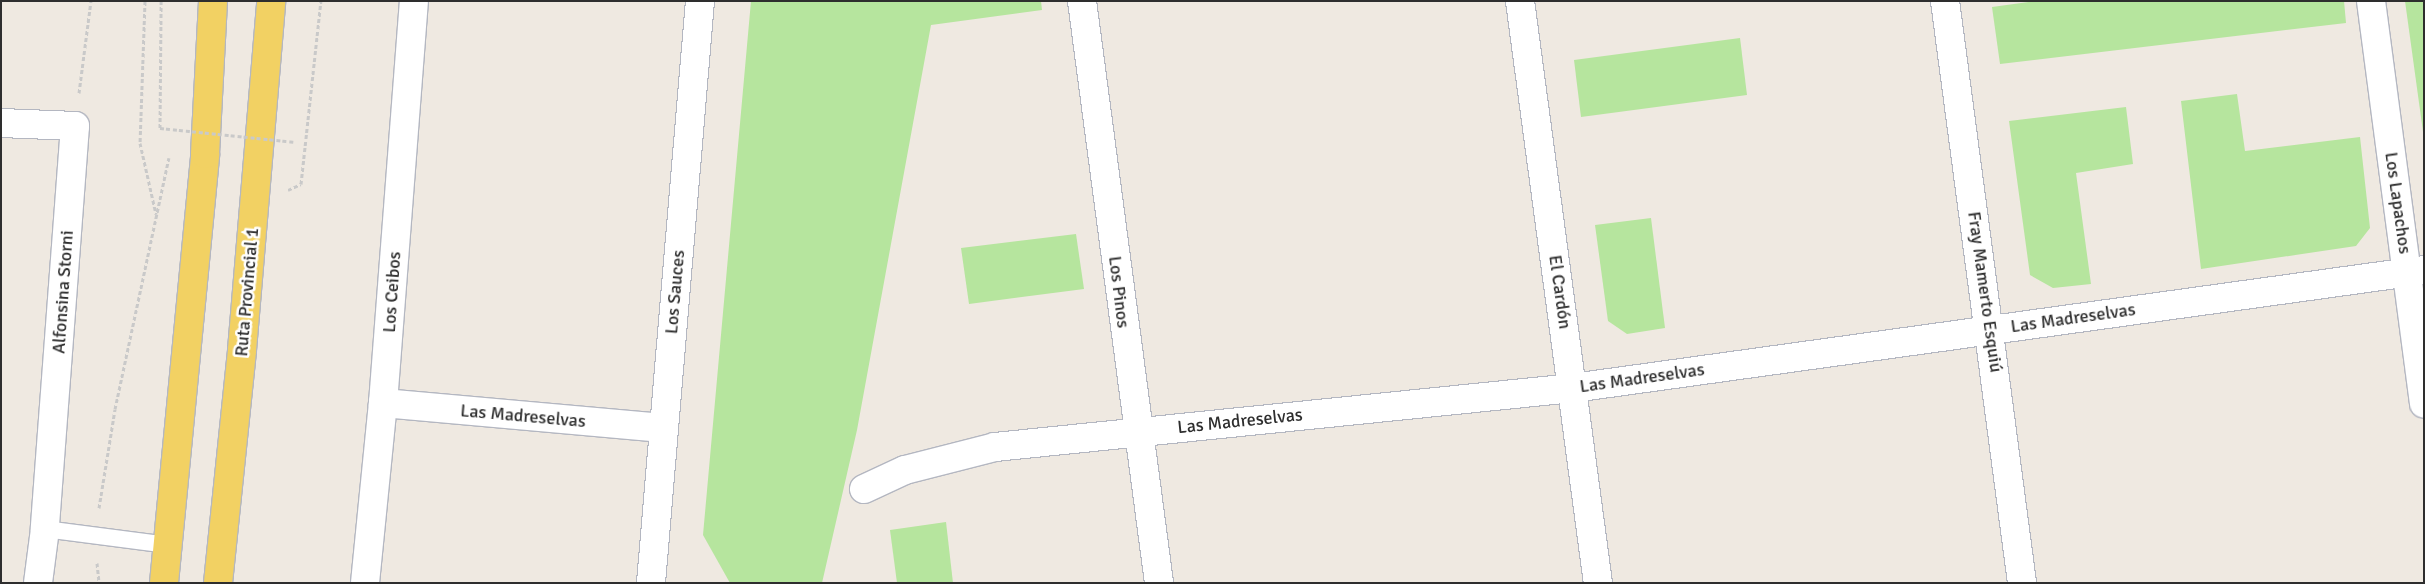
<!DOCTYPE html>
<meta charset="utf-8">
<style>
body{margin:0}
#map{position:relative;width:2425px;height:584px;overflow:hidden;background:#efe9e1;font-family:Signika,sans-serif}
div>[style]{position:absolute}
.green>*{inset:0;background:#b6e59e}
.path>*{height:3px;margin-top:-1.5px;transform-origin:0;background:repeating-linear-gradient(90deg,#c9c9c9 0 4px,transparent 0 6.5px)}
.roads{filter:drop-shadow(1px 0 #b4b7c1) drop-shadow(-1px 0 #b4b7c1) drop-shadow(0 1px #b4b7c1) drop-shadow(0 -1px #b4b7c1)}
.service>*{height:16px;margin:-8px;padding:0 8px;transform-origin:8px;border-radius:8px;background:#fff}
.minor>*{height:28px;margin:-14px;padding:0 14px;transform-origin:14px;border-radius:14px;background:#fff}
.tertiary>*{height:28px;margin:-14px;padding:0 14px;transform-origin:14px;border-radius:14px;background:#fff}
.primary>*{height:28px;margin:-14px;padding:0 14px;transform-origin:14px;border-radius:14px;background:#f2d163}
.path-bridge>*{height:3px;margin-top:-1.5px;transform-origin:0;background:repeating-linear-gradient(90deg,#c9c9c9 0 4px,transparent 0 6.5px)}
span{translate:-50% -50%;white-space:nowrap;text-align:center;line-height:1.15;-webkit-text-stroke:5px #fff;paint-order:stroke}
.street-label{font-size:18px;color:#2e2e2e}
.frame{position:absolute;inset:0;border:2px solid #2e2e2e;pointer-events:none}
</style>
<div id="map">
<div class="green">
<i style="clip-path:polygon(751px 1px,1041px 1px,1042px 10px,931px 25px,857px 430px,822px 583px,730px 583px,703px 535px)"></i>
<i style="clip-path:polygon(2036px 1px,2344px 1px,2346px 23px,2000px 64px,1992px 7px)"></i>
<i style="clip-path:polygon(2405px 1px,2424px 1px,2424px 139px)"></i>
<i style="clip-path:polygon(1740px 38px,1747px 95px,1581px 117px,1574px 60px)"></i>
<i style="clip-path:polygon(2237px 94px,2245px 151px,2360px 137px,2370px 228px,2356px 246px,2201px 269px,2181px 101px)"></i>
<i style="clip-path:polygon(2126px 107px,2133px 164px,2076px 173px,2091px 284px,2053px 288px,2030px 275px,2009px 121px)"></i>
<i style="clip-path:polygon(1651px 218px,1665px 328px,1627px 334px,1608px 321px,1595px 225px)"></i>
<i style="clip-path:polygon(1076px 234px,1084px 289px,969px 304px,961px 248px)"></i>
<i style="clip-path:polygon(946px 522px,953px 583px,897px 583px,890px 530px)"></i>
</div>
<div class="path">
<i style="left:145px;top:1px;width:142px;rotate:92deg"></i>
<i style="left:140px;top:143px;width:73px;rotate:77.3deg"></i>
<i style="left:79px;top:93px;width:93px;rotate:-82.6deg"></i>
<i style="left:160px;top:128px;width:127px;rotate:-89.5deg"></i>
<i style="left:288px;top:190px;width:14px;rotate:-25deg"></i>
<i style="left:301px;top:184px;width:184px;rotate:-83.8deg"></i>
<i style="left:99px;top:508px;width:100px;rotate:-80.8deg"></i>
<i style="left:115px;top:409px;width:257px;rotate:-77.9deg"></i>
<i style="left:97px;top:563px;width:20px;rotate:84deg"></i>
</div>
<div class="roads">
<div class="service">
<i style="left:45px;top:529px;width:124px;rotate:7.4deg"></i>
</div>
<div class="minor">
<i style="left:1082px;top:1px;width:587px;rotate:82.46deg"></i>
<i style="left:1520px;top:1px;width:587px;rotate:82.37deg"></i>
<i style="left:2371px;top:1px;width:406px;rotate:82.5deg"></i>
<i style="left:1px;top:123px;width:74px;rotate:2.3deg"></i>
<i style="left:75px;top:126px;width:404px;rotate:94.3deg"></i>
<i style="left:45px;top:529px;width:54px;rotate:97.4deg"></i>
<i style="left:383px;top:403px;width:281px;rotate:5.1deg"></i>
<i style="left:864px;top:489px;width:45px;rotate:-24.9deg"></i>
<i style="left:905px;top:470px;width:93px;rotate:-14.3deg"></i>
<i style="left:995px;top:447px;width:581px;rotate:-5.83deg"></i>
<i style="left:1573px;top:388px;width:859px;rotate:-7.89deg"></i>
<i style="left:365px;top:583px;width:181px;rotate:-84.3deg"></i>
<i style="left:383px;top:403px;width:403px;rotate:-85.6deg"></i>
<i style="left:651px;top:583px;width:584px;rotate:-85.19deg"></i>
</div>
<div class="tertiary">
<i style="left:1945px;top:1px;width:587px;rotate:82.46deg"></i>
</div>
<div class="primary">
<i style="left:164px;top:583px;width:431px;rotate:-84.5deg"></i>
<i style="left:205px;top:154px;width:153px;rotate:-87deg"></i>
<i style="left:218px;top:583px;width:234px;rotate:-84.1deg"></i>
<i style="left:242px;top:350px;width:350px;rotate:-85.2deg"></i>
</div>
</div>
<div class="path-bridge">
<i style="left:160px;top:128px;width:136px;rotate:5.9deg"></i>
</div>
<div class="street-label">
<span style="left:2398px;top:203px;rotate:82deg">Los Lapachos</span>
<span style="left:63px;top:292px;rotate:-86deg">Alfonsina Storni</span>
<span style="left:247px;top:292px;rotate:-85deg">Ruta Provincial 1</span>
<span style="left:392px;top:292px;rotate:-86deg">Los Ceibos</span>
<span style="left:675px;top:292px;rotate:-85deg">Los Sauces</span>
<span style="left:1119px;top:292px;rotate:83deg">Los Pinos</span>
<span style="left:1560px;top:292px;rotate:82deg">El Cardón</span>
<span style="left:1985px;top:292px;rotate:82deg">Fray Mamerto Esquiú</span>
<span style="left:2073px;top:318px;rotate:-8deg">Las Madreselvas</span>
<span style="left:1642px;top:378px;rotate:-8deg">Las Madreselvas</span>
<span style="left:523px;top:416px;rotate:5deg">Las Madreselvas</span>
<span style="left:1240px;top:421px;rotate:-6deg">Las Madreselvas</span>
</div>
<div class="frame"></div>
</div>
